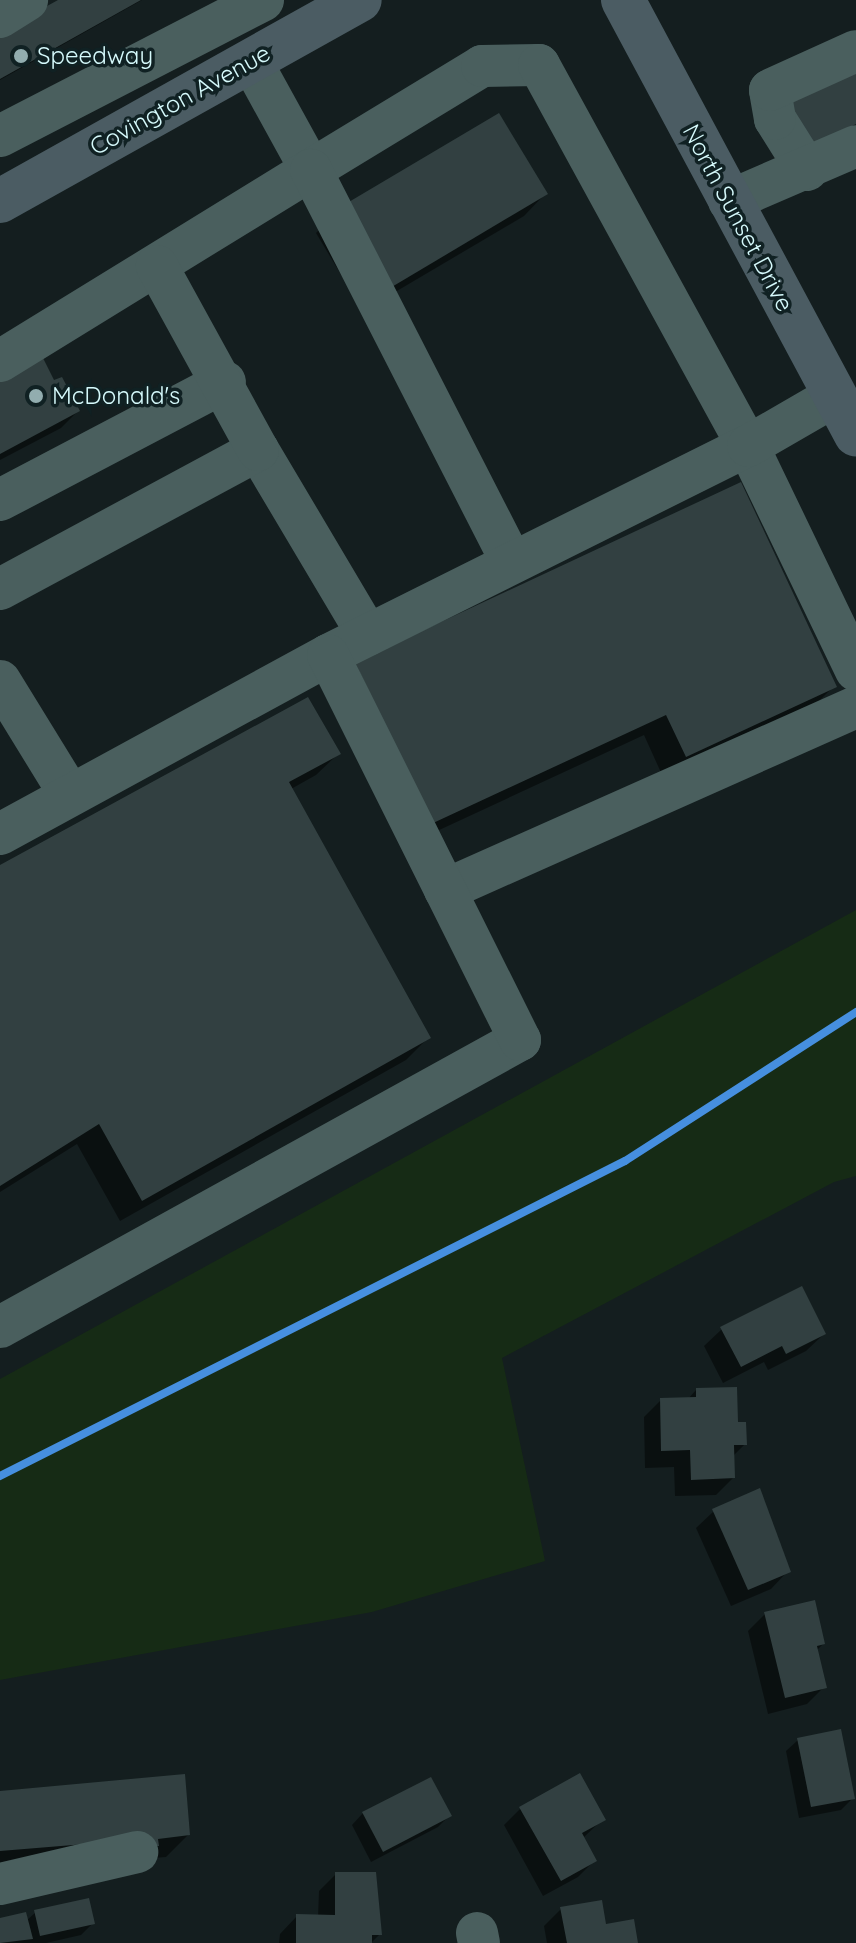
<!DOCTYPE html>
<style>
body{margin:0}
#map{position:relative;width:856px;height:1943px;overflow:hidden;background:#141e1f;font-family:Quicksand,sans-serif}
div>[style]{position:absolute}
.green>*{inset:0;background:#162b15}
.shadow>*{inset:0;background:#0007}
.building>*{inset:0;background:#324041}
.minor>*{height:42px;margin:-21px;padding:0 21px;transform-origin:21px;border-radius:21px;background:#4a5f5e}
.major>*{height:44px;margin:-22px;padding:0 22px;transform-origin:22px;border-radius:22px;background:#4b5c63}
.cycleway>*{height:8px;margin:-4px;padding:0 4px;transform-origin:4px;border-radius:4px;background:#468fdf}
.dots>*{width:22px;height:22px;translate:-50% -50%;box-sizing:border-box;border:4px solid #102123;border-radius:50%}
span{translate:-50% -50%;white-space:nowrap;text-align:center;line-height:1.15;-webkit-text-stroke:7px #102123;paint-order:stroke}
.poi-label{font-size:24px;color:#d6fafc}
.left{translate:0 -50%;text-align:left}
.street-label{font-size:24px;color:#d6fafc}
</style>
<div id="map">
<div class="green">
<i style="clip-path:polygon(856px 910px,856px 1176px,834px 1182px,502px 1358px,545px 1561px,372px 1612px,0 1680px,0 1379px)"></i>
</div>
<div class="shadow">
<i style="clip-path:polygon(62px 0,142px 0,0 80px,0 35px)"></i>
<i style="clip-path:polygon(545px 194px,524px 216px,363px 311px,316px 233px,338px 211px)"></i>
<i style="clip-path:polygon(0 378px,54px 383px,78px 411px,61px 428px,0 460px)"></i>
<i style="clip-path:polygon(335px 685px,834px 686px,812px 708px,663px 777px,644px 735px,409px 844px)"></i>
<i style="clip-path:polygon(338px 754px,316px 775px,291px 789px,428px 1038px,406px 1060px,120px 1221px,77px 1144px,0 1192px,0 867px)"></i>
<i style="clip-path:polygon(722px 1329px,824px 1334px,806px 1351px,768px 1370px,764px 1362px,723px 1383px,704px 1346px)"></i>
<i style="clip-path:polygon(696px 1390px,736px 1424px,745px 1444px,732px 1457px,733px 1478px,716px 1495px,675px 1496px,674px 1467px,645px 1468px,644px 1417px,661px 1400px,688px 1399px)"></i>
<i style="clip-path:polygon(714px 1511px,788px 1571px,771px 1589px,731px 1606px,696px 1528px)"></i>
<i style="clip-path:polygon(765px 1614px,823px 1644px,816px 1651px,824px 1687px,807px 1704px,768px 1714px,748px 1631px)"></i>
<i style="clip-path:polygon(798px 1740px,853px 1798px,841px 1810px,799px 1818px,786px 1751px)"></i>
<i style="clip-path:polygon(0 1793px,188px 1835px,166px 1857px,0 1870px)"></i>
<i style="clip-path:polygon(521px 1808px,603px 1819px,583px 1838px,595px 1860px,578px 1877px,543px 1896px,504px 1825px)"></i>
<i style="clip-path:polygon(363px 1813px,449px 1816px,438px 1827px,371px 1862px,352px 1825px)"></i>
<i style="clip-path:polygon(336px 1874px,380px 1934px,371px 1943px,279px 1943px,280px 1934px,297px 1916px,318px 1917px,319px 1891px)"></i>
<i style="clip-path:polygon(561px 1909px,605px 1926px,636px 1943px,547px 1943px,544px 1926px)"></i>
<i style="clip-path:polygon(36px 1912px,93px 1923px,81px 1935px,46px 1943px,0 1943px,0 1920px,26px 1921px)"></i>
</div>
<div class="building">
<i style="clip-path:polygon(58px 0,141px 0,0 79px,0 32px)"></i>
<i style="clip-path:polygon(856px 69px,856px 124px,808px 149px,785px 106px)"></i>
<i style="clip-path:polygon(499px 113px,548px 194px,385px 291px,337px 209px)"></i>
<i style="clip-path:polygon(41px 354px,54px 380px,62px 377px,80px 411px,0 454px,0 375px)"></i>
<i style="clip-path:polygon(741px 482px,837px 687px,686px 757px,666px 715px,431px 824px,355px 662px)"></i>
<i style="clip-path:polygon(308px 697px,341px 754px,289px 782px,431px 1038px,142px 1201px,99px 1124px,0 1186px,0 865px)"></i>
<i style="clip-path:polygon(802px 1286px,826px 1334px,786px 1354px,782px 1346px,741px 1367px,720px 1327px)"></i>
<i style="clip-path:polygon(737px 1387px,738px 1422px,746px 1422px,747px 1445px,734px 1445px,735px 1478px,691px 1480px,690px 1450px,661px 1451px,660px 1398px,696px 1397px,696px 1388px)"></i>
<i style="clip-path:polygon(760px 1488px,791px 1572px,748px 1590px,712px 1509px)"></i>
<i style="clip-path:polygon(815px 1600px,825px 1644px,817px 1646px,827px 1688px,785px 1698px,764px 1612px)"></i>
<i style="clip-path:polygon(841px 1729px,855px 1799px,811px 1807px,797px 1738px)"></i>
<i style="clip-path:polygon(580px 1773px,606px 1820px,582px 1833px,597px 1861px,561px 1881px,519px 1807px)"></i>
<i style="clip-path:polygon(185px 1774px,190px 1835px,158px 1839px,159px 1846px,111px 1850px,110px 1842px,0 1851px,0 1791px)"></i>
<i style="clip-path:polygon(431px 1777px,452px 1816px,383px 1852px,362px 1812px)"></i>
<i style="clip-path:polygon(335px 1872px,376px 1872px,382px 1935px,372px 1935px,372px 1943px,296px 1943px,296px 1914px,335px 1915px)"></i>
<i style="clip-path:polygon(89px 1898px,95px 1924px,40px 1936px,34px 1910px)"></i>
<i style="clip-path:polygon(602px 1900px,606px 1924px,634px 1919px,638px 1943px,567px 1943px,560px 1907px)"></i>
<i style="clip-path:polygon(26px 1912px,33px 1939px,0 1943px,0 1918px)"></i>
</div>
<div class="minor">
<i style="left:0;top:17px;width:32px;rotate:-32deg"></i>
<i style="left:251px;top:61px;width:124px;rotate:61.2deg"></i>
<i style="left:311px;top:170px;width:200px;rotate:-31.3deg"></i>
<i style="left:482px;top:66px;width:57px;rotate:-1deg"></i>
<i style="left:539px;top:65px;width:435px;rotate:61.3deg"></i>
<i style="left:748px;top:446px;width:249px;rotate:64.3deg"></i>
<i style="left:0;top:136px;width:296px;rotate:-27.3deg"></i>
<i style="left:807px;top:170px;width:60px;rotate:-122.1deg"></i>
<i style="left:775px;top:119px;width:29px;rotate:-100deg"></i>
<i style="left:770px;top:90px;width:94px;rotate:-24.4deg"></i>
<i style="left:729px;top:201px;width:138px;rotate:-23.4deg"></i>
<i style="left:0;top:361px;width:365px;rotate:-31.6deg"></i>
<i style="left:311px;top:170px;width:441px;rotate:62.9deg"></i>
<i style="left:258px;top:450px;width:215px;rotate:59.3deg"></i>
<i style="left:0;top:500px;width:254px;rotate:-27.7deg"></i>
<i style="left:0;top:589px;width:293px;rotate:-28.3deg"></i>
<i style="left:258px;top:450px;width:210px;rotate:-118.8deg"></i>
<i style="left:0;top:681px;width:134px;rotate:58.4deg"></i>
<i style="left:0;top:834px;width:374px;rotate:-28.6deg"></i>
<i style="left:328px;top:655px;width:469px;rotate:-26.5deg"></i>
<i style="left:748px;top:446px;width:98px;rotate:-30deg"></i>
<i style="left:445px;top:890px;width:450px;rotate:-24deg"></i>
<i style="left:0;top:1327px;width:594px;rotate:-28.9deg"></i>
<i style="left:520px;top:1040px;width:430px;rotate:-116.5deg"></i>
<i style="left:0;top:1884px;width:141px;rotate:-13.1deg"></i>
<i style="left:477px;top:1933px;width:10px;rotate:79deg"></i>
</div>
<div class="major">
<i style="left:623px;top:0;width:493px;rotate:61.8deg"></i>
<i style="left:0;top:201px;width:412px;rotate:-29.2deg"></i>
</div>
<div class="cycleway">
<i style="left:0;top:1476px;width:700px;rotate:-26.75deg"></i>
<i style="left:625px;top:1161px;width:275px;rotate:-32.8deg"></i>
</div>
<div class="dots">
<i style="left:21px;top:56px;background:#92adaf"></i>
<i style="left:36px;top:396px;background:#92adaf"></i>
</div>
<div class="poi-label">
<span class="left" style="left:37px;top:56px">Speedway</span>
<span class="left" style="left:52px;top:396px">McDonald's</span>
</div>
<div class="street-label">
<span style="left:180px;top:100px;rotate:-29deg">Covington Avenue</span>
<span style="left:738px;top:218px;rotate:62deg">North Sunset Drive</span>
</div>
</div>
